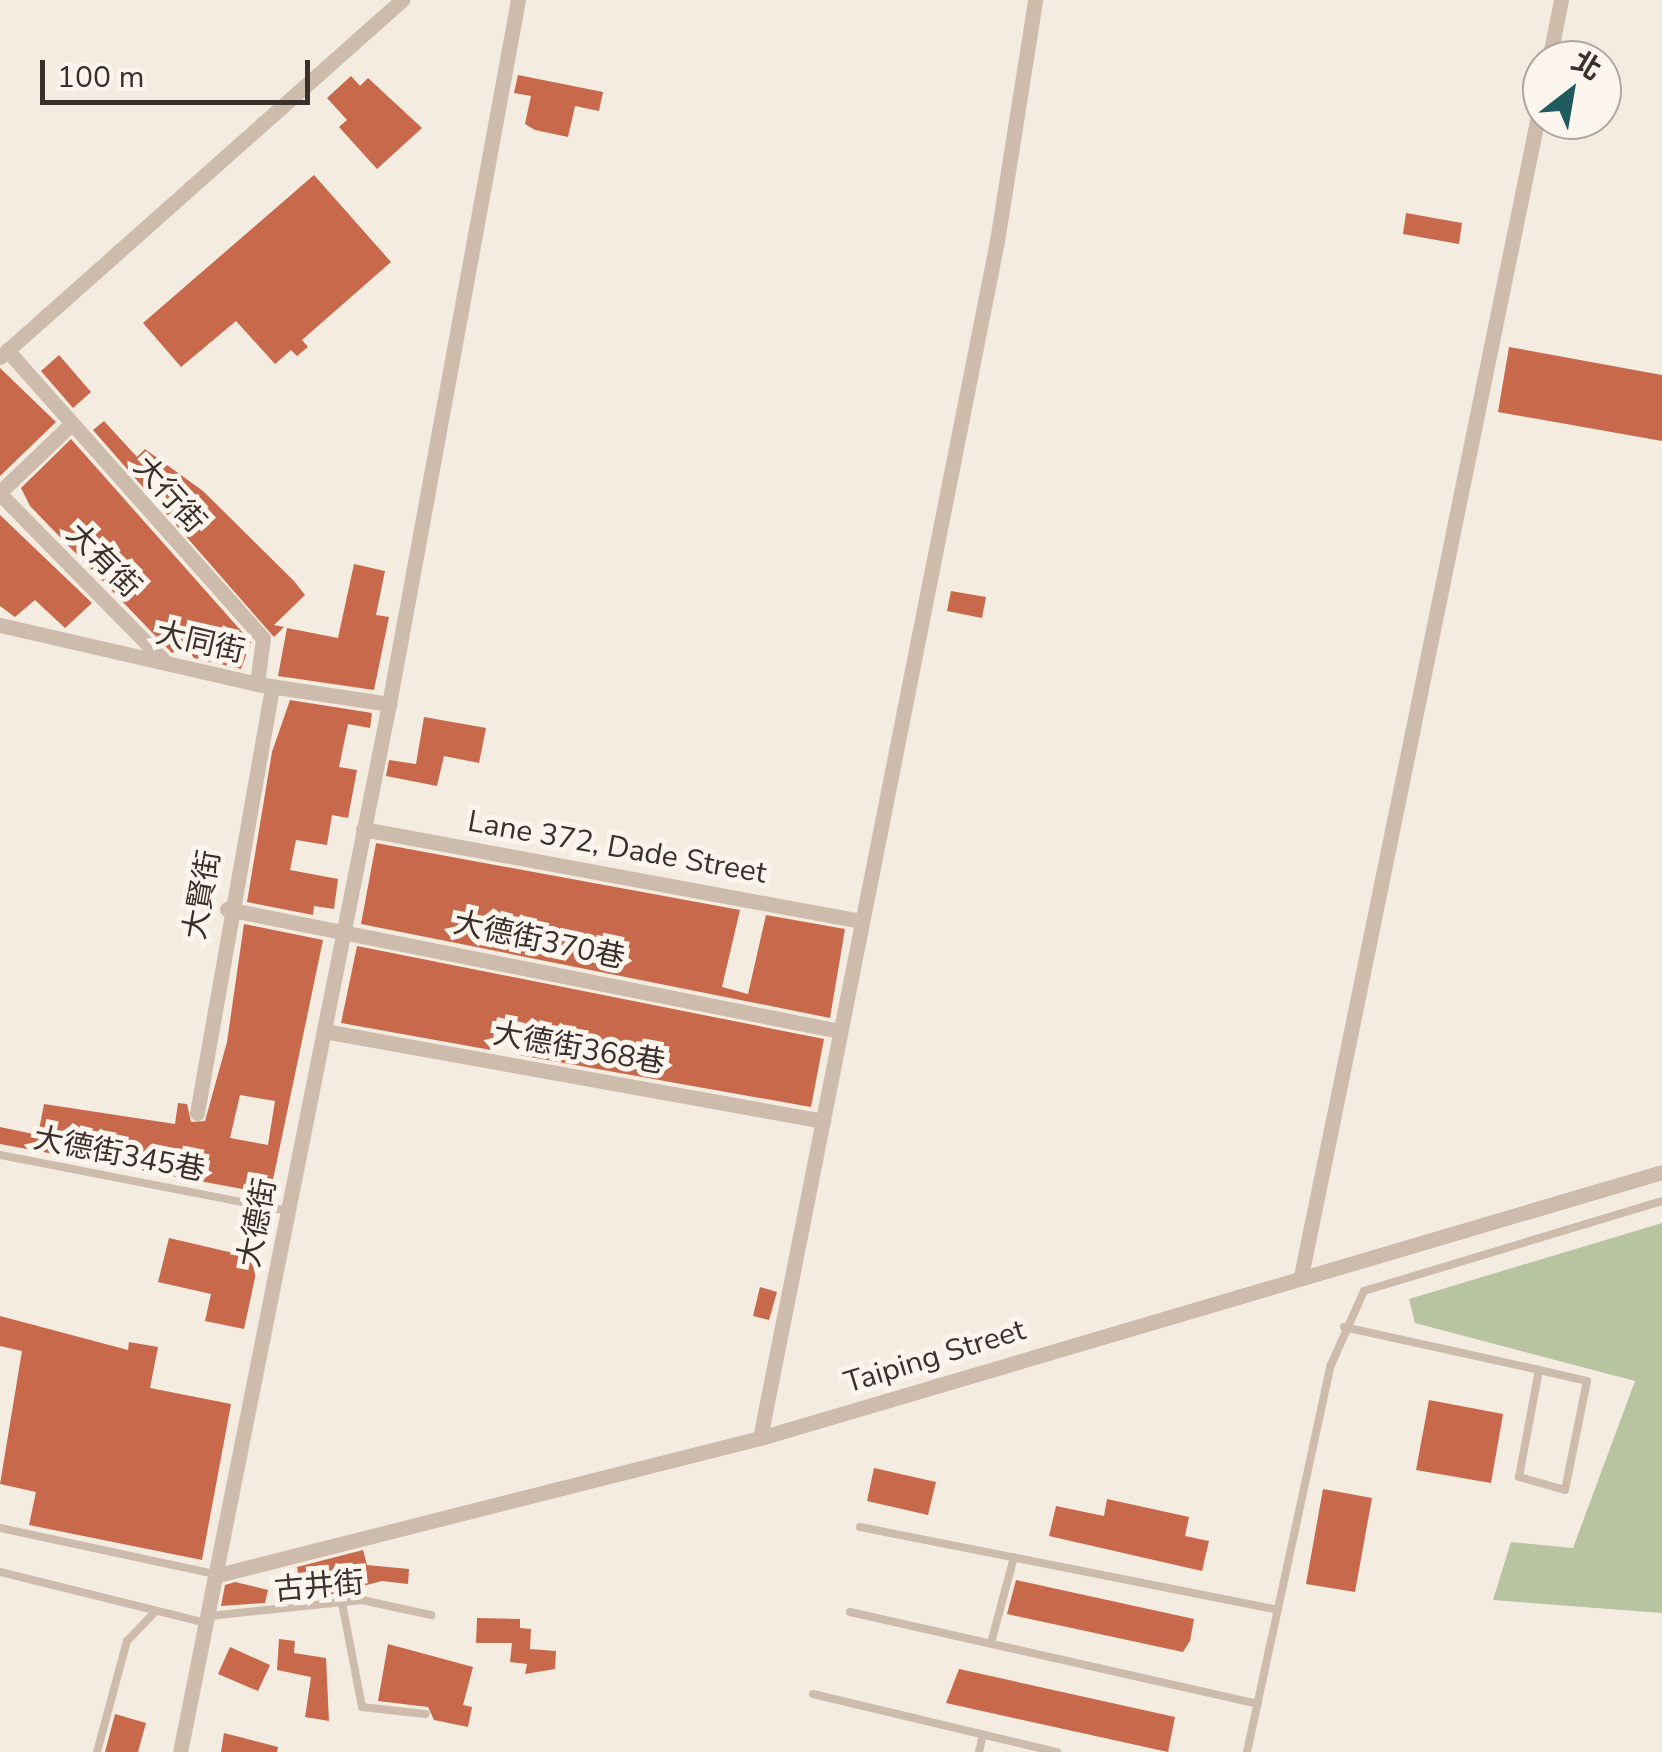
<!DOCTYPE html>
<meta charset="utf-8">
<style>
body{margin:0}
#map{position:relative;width:1662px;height:1752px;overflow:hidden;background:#f4ebe1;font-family:"Nunito Sans","Noto Sans TC",sans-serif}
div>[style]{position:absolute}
.green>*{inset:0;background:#b8c4a0}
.building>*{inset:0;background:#c8694b}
.service>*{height:8px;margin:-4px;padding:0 4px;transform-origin:4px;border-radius:4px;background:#cdbbac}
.minor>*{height:15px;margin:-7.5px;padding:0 7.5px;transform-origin:7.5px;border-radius:7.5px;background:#cdbbac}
span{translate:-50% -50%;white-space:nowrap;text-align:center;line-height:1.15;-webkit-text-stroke:10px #fbf5ee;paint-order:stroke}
.street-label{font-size:30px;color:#3b302b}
.north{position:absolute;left:1522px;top:40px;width:100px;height:100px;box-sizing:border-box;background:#fbf5ee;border:2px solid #aea6a0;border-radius:50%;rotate:31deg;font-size:28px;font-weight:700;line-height:40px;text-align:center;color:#3b302b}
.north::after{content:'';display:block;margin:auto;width:35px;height:45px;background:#1f5a5e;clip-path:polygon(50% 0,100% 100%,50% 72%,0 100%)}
.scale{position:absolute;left:40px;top:60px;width:270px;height:45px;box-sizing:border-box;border:5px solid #3b302b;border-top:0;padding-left:12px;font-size:30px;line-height:35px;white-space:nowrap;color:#3b302b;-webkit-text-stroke:8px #fbf5ee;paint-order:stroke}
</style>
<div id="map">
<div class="green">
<i style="clip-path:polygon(1662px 1223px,1662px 1613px,1493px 1600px,1511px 1542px,1573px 1548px,1635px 1381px,1415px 1323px,1409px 1299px)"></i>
</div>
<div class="building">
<i style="clip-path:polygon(518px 75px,603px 92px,599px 111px,575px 106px,568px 137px,535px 130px,525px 124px,531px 96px,514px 93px)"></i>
<i style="clip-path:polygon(351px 76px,360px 86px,368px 78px,422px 128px,377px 169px,339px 127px,347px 120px,327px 98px)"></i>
<i style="clip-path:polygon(314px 175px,391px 262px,302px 340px,308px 347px,297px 356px,291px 350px,275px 364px,236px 321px,181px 367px,143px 323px)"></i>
<i style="clip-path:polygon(1406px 213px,1462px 223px,1459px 244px,1403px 234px)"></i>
<i style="clip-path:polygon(1509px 347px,1662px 375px,1662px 441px,1498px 412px)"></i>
<i style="clip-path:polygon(59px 355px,91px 392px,73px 408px,41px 371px)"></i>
<i style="clip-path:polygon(0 368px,56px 422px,0 476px)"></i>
<i style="clip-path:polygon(104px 421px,137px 457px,145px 449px,203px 491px,294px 581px,305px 595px,274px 625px,284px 627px,274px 637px,93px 430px)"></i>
<i style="clip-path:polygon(71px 439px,251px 642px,241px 669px,194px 658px,184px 646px,172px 653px,30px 506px,21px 488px)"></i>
<i style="clip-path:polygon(0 515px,92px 603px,65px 628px,35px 600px,15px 617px,0 606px)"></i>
<i style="clip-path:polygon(354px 564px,385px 571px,376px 615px,389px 617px,374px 690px,278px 676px,287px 628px,338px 638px)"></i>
<i style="clip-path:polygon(951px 591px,986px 597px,982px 618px,947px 611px)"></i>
<i style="clip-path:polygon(290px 700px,372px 713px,370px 728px,348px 724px,339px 767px,357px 770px,348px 818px,332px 815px,327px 845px,296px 840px,290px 870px,338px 879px,334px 909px,314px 906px,313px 915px,247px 902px,272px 752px)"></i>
<i style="clip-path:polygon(424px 717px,486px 728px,479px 763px,444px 756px,437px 786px,386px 776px,389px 760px,416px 764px)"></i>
<i style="clip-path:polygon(376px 843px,740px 910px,722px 987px,748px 994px,766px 915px,845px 929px,830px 1018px,361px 924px)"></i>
<i style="clip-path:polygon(evenodd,244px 924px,323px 940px,270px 1194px,0 1144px,0 1127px,38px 1135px,44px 1104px,175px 1124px,178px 1103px,187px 1104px,191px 1122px,205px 1121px,227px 1042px,244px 924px,240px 1095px,275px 1101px,268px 1145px,230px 1138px,240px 1095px)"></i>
<i style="clip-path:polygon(357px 946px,824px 1039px,811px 1107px,519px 1055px,525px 1023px,497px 1017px,491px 1050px,341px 1023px)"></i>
<i style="clip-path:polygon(169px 1238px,259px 1259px,244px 1329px,205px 1321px,211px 1294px,158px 1282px)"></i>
<i style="clip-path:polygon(760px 1287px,777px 1292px,769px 1320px,753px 1316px)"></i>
<i style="clip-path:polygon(0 1316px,128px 1350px,129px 1342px,158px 1347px,150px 1388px,231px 1404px,202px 1560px,29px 1525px,36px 1492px,0 1484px,22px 1351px,0 1346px)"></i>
<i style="clip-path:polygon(1429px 1400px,1503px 1414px,1491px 1483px,1416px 1470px)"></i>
<i style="clip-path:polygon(874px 1468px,936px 1482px,928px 1515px,867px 1501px)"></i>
<i style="clip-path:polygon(1323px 1489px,1372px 1498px,1355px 1592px,1306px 1584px)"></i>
<i style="clip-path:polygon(1107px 1499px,1189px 1517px,1185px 1536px,1209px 1541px,1202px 1571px,1049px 1536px,1056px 1506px,1104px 1516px)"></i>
<i style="clip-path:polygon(363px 1550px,367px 1565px,409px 1569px,408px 1584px,382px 1581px,324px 1596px,318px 1574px,299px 1578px,297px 1567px)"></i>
<i style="clip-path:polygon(1016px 1580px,1194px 1619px,1190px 1641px,1183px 1652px,1007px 1614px)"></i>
<i style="clip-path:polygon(235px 1582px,268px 1590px,265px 1603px,221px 1606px,225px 1585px)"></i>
<i style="clip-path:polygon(477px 1618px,520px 1619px,520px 1628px,531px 1629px,530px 1649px,556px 1651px,555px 1669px,525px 1674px,527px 1664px,510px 1662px,512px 1643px,476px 1643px)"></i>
<i style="clip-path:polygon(279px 1639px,295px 1641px,294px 1653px,326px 1658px,329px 1721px,305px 1717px,311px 1677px,277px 1670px)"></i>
<i style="clip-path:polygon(388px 1644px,473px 1667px,463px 1705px,472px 1707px,468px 1727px,434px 1720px,428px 1707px,378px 1701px)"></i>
<i style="clip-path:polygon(230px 1647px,270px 1665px,258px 1691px,218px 1674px)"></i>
<i style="clip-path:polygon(959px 1669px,1175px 1717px,1168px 1752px,946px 1703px)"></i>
<i style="clip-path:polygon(115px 1714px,146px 1723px,138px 1752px,105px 1752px)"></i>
<i style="clip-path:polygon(224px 1733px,278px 1747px,277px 1752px,221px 1752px)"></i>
</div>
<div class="service">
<i style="left:0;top:1155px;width:293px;rotate:11deg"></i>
<i style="left:1344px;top:1327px;width:200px;rotate:12.4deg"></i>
<i style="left:1539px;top:1370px;width:49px;rotate:12.9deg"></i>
<i style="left:1587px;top:1381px;width:111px;rotate:101.4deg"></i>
<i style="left:1565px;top:1490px;width:48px;rotate:-164.2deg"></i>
<i style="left:1519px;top:1477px;width:109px;rotate:-79.4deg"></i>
<i style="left:860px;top:1527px;width:426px;rotate:11.2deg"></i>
<i style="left:0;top:1528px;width:219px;rotate:12.1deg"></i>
<i style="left:0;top:1572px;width:212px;rotate:13.9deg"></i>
<i style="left:342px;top:1603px;width:106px;rotate:79.1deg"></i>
<i style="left:362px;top:1707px;width:64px;rotate:6.2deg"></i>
<i style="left:850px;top:1612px;width:418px;rotate:12.7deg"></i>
<i style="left:209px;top:1616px;width:154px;rotate:-6deg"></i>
<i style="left:362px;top:1600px;width:71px;rotate:12.3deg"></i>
<i style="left:991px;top:1643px;width:89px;rotate:-75deg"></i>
<i style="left:813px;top:1694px;width:251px;rotate:13.4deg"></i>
<i style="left:97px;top:1752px;width:115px;rotate:-74.9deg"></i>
<i style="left:127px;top:1641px;width:39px;rotate:-46deg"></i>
<i style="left:979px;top:1752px;width:18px;rotate:-77deg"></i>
<i style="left:1247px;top:1752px;width:396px;rotate:-77.8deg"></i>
<i style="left:1331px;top:1365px;width:81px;rotate:-66deg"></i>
<i style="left:1364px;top:1291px;width:311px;rotate:-16.8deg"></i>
</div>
<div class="minor">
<i style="left:1549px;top:60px;width:61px;rotate:-78.7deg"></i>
<i style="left:7px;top:350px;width:385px;rotate:48.4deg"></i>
<i style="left:263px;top:638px;width:46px;rotate:97.4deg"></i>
<i style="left:0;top:357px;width:538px;rotate:-41.61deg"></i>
<i style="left:0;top:492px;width:97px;rotate:-43.7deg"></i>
<i style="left:0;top:494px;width:235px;rotate:45.5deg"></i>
<i style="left:0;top:625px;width:264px;rotate:12.9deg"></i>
<i style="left:257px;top:684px;width:134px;rotate:8.6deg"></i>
<i style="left:363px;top:829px;width:506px;rotate:10.47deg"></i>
<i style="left:227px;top:909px;width:624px;rotate:11.27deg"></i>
<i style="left:324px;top:1031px;width:507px;rotate:10.22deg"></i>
<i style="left:197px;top:1113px;width:433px;rotate:-80deg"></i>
<i style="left:1301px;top:1276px;width:1203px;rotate:-78.45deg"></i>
<i style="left:760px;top:1438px;width:1220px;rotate:-78.8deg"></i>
<i style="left:997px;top:241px;width:244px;rotate:-81deg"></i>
<i style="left:218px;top:1575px;width:559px;rotate:-14.19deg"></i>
<i style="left:760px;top:1438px;width:940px;rotate:-16.43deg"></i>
<i style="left:180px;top:1752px;width:1069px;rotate:-78.72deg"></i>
<i style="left:389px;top:704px;width:716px;rotate:-79.62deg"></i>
</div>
<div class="street-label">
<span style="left:169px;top:495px;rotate:48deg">大行街</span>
<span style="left:103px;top:561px;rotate:45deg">大有街</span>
<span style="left:200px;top:643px;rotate:13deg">大同街</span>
<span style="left:617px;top:848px;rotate:10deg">Lane 372, Dade Street</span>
<span style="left:203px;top:895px;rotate:-80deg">大賢街</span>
<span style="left:539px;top:941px;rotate:12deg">大德街370巷</span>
<span style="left:579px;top:1049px;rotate:10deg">大德街368巷</span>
<span style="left:119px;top:1155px;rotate:11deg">大德街345巷</span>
<span style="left:258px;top:1223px;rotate:-79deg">大德街</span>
<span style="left:935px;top:1357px;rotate:-17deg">Taiping Street</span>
<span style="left:319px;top:1587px;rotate:-5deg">古井街</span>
</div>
<div class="north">北</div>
<div class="scale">100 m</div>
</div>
